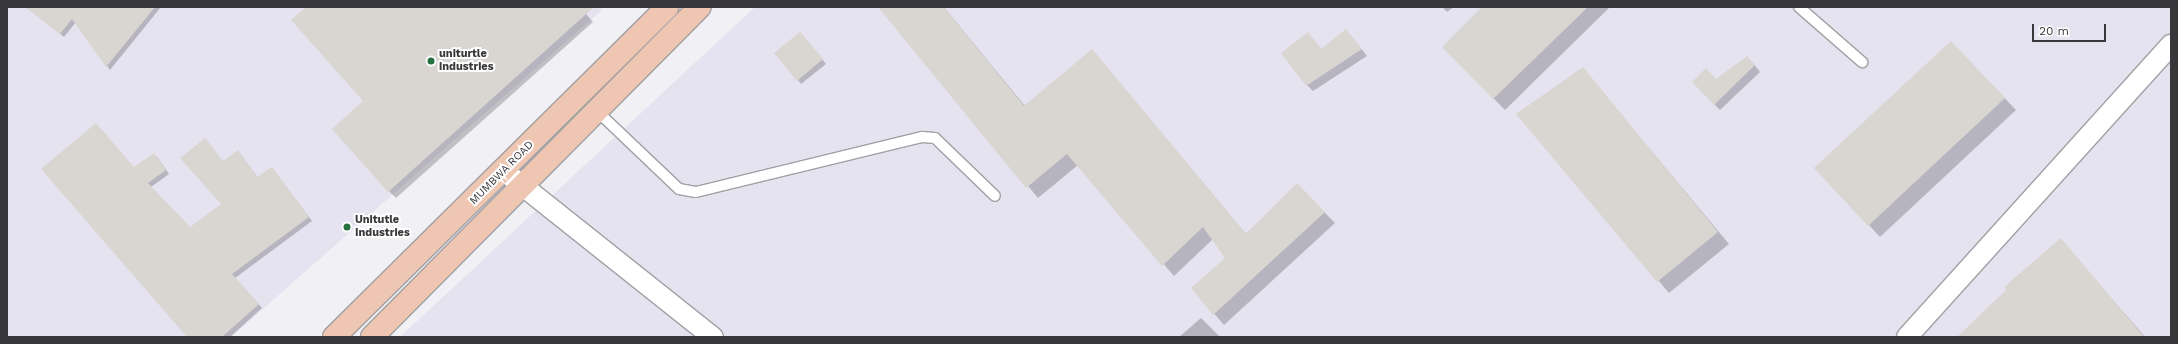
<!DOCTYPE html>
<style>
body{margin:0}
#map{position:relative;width:2178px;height:344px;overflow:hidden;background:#f1f0f5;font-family:"Work Sans",sans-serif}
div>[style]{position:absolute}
.built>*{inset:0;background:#e4e3ef}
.shadow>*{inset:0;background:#0003}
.building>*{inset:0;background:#d9d5d1}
.roads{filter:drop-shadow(1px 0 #a1a1a5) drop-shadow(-1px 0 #a1a1a5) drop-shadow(0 1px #a1a1a5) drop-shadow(0 -1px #a1a1a5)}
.lane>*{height:10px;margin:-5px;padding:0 5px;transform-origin:5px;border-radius:5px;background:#fff}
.street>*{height:20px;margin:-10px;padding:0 10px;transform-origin:10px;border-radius:10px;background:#fff}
.primary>*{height:22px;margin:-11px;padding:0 11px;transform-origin:11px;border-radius:11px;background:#eec6b1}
.dots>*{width:11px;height:11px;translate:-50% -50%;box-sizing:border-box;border:2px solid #fefefe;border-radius:50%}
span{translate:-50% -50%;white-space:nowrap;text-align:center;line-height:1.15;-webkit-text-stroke:4px #fefefe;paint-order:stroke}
.poi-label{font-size:11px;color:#38383a;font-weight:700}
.left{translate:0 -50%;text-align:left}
.street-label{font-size:11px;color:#38383a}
.frame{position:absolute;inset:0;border:8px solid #38383a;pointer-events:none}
.scale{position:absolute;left:2032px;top:24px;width:74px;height:18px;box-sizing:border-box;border:2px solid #38383a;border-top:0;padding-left:5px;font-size:12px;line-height:14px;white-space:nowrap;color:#38383a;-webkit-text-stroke:3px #fefefe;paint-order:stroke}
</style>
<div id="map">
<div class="built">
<i style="clip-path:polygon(7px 7px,599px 7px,602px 10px,231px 337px,7px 337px)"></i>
<i style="clip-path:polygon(755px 7px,2171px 7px,2171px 337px,400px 337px)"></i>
</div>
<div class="shadow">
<i style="clip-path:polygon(26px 7px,161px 7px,110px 70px,76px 22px,64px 37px)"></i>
<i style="clip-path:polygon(308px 7px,580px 7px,593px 22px,396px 198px,389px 191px,365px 101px)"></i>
<i style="clip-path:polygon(880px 7px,944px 7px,1025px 106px,1092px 50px,1246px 234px,1297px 185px,1335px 223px,1224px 325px,1192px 288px,1227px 258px,1213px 239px,1174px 276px,1078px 165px,1038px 198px)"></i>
<i style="clip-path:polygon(1442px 7px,1454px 7px,1447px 12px)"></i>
<i style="clip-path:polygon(1484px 7px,1610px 7px,1505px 110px,1443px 47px)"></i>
<i style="clip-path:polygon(1308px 33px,1322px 50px,1352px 37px,1367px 56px,1313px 91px,1307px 85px)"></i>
<i style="clip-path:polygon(804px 37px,826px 64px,801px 84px,798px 80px)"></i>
<i style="clip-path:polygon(1951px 42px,2016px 110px,1880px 237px,1816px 168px)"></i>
<i style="clip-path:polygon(1753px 63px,1760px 72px,1720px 110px,1714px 104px,1716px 80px)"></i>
<i style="clip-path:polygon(1583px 69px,1729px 244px,1669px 293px,1517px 114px)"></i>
<i style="clip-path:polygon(238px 151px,258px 178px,275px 172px,312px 221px,235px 278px,262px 308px,230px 337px,189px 337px,134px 168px,154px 154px,158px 158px,169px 174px,151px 187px,190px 229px,223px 205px,223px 162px)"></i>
<i style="clip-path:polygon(2061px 240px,2145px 337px,1958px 337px)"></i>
<i style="clip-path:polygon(1201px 318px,1220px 337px,1179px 337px)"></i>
</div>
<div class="building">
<i style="clip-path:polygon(25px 7px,155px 7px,106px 67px,72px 19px,60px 34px)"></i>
<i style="clip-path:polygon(306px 7px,594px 7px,388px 192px,332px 129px,363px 101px,291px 20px)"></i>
<i style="clip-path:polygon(878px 7px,944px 7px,1024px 106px,1092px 49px,1246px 234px,1297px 183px,1325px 212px,1213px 315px,1191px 288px,1225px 258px,1203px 227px,1162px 266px,1067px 154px,1026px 188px)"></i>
<i style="clip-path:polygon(1482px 7px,1588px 7px,1493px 99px,1442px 47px)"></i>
<i style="clip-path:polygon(1346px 29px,1362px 49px,1306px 86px,1281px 53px,1308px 32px,1321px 49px)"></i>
<i style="clip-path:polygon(800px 32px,823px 59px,797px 81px,774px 53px)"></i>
<i style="clip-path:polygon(1951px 41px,2005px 98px,1868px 226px,1814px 168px)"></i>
<i style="clip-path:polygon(1747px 56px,1755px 65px,1714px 105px,1692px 82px,1706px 68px,1716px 79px)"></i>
<i style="clip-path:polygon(1583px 67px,1718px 232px,1657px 282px,1516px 114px)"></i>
<i style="clip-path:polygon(96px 123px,134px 167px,154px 153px,166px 170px,148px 183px,190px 227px,221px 204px,180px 158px,205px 138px,223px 161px,238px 150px,257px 177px,272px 167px,309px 217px,232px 274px,259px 304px,222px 337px,187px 337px,41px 169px)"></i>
<i style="clip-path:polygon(2061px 238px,2144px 337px,1957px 337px,2006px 290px,2004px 287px)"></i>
</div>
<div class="roads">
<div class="lane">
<i style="left:1799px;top:7px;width:84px;rotate:41.1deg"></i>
<i style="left:597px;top:111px;width:113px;rotate:43.6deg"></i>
<i style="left:679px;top:189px;width:17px;rotate:10deg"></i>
<i style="left:696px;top:192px;width:233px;rotate:-13.7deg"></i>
<i style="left:922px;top:137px;width:13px;rotate:4deg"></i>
<i style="left:935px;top:138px;width:83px;rotate:44deg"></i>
</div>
<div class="street">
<i style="left:504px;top:171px;width:267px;rotate:38.5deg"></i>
<i style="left:1907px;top:337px;width:394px;rotate:-47.9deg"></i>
</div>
<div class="primary">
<i style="left:334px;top:337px;width:469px;rotate:-44.7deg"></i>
<i style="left:372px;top:337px;width:465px;rotate:-45.2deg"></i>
</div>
</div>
<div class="dots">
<i style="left:431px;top:61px;background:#25703e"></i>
<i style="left:347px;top:227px;background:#25703e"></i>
</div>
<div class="poi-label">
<span class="left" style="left:439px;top:61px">uniturtle<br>industries</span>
<span class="left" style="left:355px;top:227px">Unitutle<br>Industries</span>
</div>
<div class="street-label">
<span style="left:502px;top:173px;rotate:-45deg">MUMBWA ROAD</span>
</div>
<div class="frame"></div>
<div class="scale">20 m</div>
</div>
